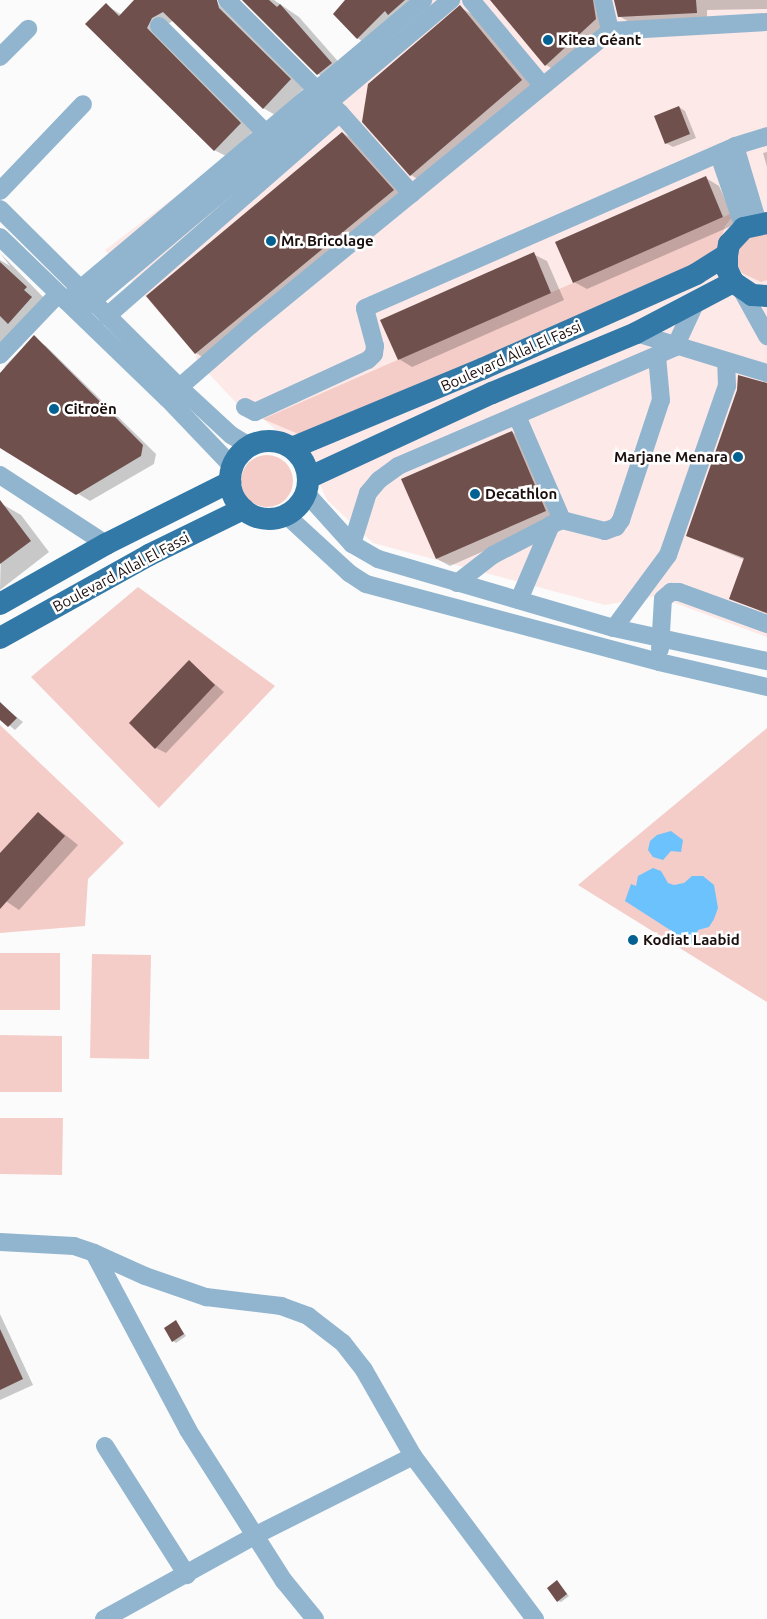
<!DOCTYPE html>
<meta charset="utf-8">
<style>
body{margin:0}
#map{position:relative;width:767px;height:1619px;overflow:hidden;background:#fbfbfb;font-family:Ubuntu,sans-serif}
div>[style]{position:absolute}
.built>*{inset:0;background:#fdeae8}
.green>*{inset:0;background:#f4ccc8}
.round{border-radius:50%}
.water>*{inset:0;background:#6cc2fc}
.shadow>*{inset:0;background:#0003}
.building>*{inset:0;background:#6f504d}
.minor>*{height:18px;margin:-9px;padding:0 9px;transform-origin:9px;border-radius:9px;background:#92b5cf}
.major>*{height:22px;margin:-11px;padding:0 11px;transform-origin:11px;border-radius:11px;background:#3279a7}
.major>.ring{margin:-11px;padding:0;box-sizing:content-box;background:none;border:22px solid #3279a7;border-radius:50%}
.dots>*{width:14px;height:14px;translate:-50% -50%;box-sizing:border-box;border:2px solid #fff;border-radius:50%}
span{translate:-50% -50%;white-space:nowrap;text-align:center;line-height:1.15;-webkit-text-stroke:5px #fff;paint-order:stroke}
.poi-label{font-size:15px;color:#1b0f0e;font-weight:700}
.left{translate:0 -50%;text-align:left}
.right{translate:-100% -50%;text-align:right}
.street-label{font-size:15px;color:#1b0f0e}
</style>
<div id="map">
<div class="built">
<i style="clip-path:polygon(420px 0,767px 0,767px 637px,656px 596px,605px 605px,373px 543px,327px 500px,306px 455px,263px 419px,240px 407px,197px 361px,195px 354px,105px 250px,355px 61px)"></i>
</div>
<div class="green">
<i style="clip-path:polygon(737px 211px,725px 226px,717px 255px,303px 436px,263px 419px)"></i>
<i style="clip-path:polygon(767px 230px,767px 280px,761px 282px,742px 273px,737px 265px,737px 245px,743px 236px)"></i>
<i class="round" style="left:241px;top:455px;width:52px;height:52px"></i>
<i style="clip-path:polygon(138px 587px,275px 686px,159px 808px,31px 677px)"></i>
<i style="clip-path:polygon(0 725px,124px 843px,88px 879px,85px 926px,0 933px)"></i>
<i style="clip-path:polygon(767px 728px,767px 1002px,578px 885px)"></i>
<i style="clip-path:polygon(0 953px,60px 953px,60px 1010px,0 1010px)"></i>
<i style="clip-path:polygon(92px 954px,151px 955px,149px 1059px,90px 1058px)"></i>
<i style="clip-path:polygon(0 1035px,62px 1036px,62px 1092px,0 1092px)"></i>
<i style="clip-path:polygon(0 1118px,63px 1118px,62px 1175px,0 1174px)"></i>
</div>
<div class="water">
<i style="clip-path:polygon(671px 831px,683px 840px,681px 852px,671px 851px,663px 860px,653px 857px,648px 850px,650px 841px,657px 835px)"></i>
<i style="clip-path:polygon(653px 868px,661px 871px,668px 883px,674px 885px,684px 883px,692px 876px,703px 876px,714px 885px,718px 908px,714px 919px,709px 927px,698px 930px,692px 944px,625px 901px,631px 884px,636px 886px,638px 876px)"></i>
</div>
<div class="shadow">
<i style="clip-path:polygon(136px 0,214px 0,304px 88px,277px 116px,263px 108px,174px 20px,165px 26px,253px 131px,228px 157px,214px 150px,106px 5px,122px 15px)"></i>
<i style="clip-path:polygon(244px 0,274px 0,299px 17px,350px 75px,337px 85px,318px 74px)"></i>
<i style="clip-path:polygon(347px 0,431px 0,432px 1px,374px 48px,357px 38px)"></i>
<i style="clip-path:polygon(492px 0,606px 0,607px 25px,556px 71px,546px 65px)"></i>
<i style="clip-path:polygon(614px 0,767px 0,767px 9px,707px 10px,707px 19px,629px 22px,619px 16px)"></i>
<i style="clip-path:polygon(460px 7px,473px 15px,534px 88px,424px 183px,411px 175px)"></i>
<i style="clip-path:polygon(679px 107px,685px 111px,696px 138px,673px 147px,666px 143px)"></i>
<i style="clip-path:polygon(343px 133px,356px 141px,406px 198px,209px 361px,196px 353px,148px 296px)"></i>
<i style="clip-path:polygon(767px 152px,767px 167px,763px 153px)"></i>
<i style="clip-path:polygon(706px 178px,719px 186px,736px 224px,587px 289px,574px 282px)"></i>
<i style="clip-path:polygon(0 253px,45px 299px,50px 309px,0 364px,0 260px,10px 266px)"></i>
<i style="clip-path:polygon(533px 254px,547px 261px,564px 300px,412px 367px,399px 359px)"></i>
<i style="clip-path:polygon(33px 338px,46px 346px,156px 454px,154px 464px,90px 501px,0 446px,0 376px,6px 365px)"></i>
<i style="clip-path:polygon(767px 384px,767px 614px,731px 598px,745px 560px,687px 536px)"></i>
<i style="clip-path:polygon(512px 432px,525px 440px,559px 518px,450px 566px,437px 559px)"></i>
<i style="clip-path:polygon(2px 504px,21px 515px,49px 552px,0 590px)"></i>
<i style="clip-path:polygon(189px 662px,224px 692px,166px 753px,156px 748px)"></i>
<i style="clip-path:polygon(4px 707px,23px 722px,15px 730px,0 718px)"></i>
<i style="clip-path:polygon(38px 813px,78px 845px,19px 910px,0 897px,0 855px)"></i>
<i style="clip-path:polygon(0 1314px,33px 1385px,0 1400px)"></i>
<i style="clip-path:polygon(176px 1322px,186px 1336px,176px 1343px,173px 1341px)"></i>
<i style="clip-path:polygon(557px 1582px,569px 1596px,561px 1602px,558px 1601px)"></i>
</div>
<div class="building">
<i style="clip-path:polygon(134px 0,217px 0,219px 8px,291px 79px,263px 109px,163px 12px,152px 18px,147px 28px,241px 123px,214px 151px,85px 24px,106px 3px,119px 16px)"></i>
<i style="clip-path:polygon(242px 0,269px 0,277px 7px,280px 4px,332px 63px,317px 75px)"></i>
<i style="clip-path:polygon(345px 0,405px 0,388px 15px,385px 11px,357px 39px,333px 14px)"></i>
<i style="clip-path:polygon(490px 0,593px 0,596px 19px,545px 66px)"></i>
<i style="clip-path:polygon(614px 0,696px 0,697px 13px,618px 17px)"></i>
<i style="clip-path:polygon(460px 5px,522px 80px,410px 176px,362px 122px,368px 84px)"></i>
<i style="clip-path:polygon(679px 106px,690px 134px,665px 144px,654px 116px)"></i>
<i style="clip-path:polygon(342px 132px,394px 190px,195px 354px,146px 296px)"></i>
<i style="clip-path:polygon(706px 176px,723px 217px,573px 283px,555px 242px)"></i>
<i style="clip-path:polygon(534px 252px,551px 293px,398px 360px,380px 320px)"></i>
<i style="clip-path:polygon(0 262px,27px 287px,24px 290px,32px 297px,8px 324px,0 316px)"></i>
<i style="clip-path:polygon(34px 335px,143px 445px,141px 456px,76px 495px,0 448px,0 373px)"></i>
<i style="clip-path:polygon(738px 375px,767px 383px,767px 613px,729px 599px,744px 558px,686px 536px,737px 390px)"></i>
<i style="clip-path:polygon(512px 431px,546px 511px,436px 559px,401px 479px)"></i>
<i style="clip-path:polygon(0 500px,31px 541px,0 564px)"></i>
<i style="clip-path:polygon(189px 660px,215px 685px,155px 749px,129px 723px)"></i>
<i style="clip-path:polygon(0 702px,17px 718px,8px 727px,0 720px)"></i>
<i style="clip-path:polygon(38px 812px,65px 836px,0 909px,0 853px)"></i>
<i style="clip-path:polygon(176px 1320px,184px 1334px,172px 1342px,164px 1328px)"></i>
<i style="clip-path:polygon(0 1329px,23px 1379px,0 1390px)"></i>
<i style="clip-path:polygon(557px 1580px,567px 1594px,557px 1602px,547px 1588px)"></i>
</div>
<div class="minor">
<i style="left:471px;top:0;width:112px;rotate:50.1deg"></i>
<i style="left:603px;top:0;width:32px;rotate:77deg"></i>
<i style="left:159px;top:26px;width:151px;rotate:45deg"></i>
<i style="left:0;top:57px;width:40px;rotate:-45deg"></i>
<i style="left:340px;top:113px;width:108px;rotate:48.4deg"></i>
<i style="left:735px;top:146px;width:80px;rotate:73.4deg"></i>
<i style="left:719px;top:155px;width:77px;rotate:71.1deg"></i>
<i style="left:0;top:191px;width:120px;rotate:-46.3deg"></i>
<i style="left:0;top:209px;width:251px;rotate:44.8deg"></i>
<i style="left:178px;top:386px;width:72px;rotate:42.8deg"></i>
<i style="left:231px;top:435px;width:21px;rotate:31deg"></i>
<i style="left:0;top:237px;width:232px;rotate:44deg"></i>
<i style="left:167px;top:398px;width:95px;rotate:46.3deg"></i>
<i style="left:741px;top:289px;width:54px;rotate:61deg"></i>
<i style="left:66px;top:301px;width:467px;rotate:-40.1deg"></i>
<i style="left:79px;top:312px;width:486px;rotate:-40deg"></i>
<i style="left:107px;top:316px;width:309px;rotate:-41.1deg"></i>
<i style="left:340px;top:113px;width:160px;rotate:-135deg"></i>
<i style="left:636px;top:333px;width:137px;rotate:17deg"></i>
<i style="left:0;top:355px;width:84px;rotate:-46.4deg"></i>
<i style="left:167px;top:398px;width:111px;rotate:-41deg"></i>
<i style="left:251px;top:325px;width:464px;rotate:-39.3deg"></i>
<i style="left:610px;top:31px;width:157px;rotate:-3.3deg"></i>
<i style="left:245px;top:407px;width:11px;rotate:27deg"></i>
<i style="left:255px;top:412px;width:124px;rotate:-24.7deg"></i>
<i style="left:368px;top:360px;width:8px;rotate:-45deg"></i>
<i style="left:374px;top:354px;width:8px;rotate:-83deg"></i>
<i style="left:375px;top:346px;width:39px;rotate:-105deg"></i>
<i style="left:365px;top:308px;width:404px;rotate:-23.6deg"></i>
<i style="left:735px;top:146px;width:34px;rotate:-17deg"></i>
<i style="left:517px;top:416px;width:113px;rotate:66.6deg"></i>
<i style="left:0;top:475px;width:126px;rotate:33.1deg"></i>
<i style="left:306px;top:493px;width:69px;rotate:48deg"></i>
<i style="left:352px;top:544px;width:30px;rotate:30deg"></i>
<i style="left:378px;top:559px;width:246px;rotate:16.3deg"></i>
<i style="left:614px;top:628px;width:157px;rotate:12.2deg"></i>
<i style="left:286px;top:515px;width:86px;rotate:42.6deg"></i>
<i style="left:349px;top:573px;width:20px;rotate:33deg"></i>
<i style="left:366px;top:584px;width:303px;rotate:14.9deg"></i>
<i style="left:659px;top:662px;width:111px;rotate:13deg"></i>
<i style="left:352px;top:544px;width:53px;rotate:-72.6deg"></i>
<i style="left:368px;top:493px;width:17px;rotate:-50deg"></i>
<i style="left:379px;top:480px;width:24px;rotate:-36deg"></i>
<i style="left:398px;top:466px;width:301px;rotate:-23.2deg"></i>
<i style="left:675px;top:347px;width:47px;rotate:-65.1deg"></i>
<i style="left:457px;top:583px;width:46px;rotate:-37.9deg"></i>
<i style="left:493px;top:555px;width:65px;rotate:-27.3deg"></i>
<i style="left:519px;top:600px;width:82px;rotate:-66.9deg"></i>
<i style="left:551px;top:525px;width:12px;rotate:-24deg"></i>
<i style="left:562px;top:520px;width:44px;rotate:14.3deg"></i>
<i style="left:605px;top:531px;width:12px;rotate:-20deg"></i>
<i style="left:616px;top:527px;width:9px;rotate:-54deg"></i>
<i style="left:621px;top:520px;width:126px;rotate:-71.6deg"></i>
<i style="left:661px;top:400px;width:44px;rotate:-95.2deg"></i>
<i style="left:614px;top:628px;width:91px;rotate:-53.5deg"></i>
<i style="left:668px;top:555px;width:179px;rotate:-70.8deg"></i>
<i style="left:727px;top:386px;width:24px;rotate:-92deg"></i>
<i style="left:660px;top:649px;width:50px;rotate:-86.6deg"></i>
<i style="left:663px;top:599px;width:11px;rotate:-41deg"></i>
<i style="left:671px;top:592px;width:8px"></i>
<i style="left:679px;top:592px;width:94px;rotate:20deg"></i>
<i style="left:0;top:1242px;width:74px;rotate:3.1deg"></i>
<i style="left:74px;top:1246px;width:21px;rotate:19deg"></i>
<i style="left:94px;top:1253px;width:200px;rotate:62deg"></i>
<i style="left:188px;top:1430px;width:179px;rotate:57.6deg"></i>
<i style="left:284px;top:1581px;width:49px;rotate:50.8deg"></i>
<i style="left:94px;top:1253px;width:56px;rotate:24.3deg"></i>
<i style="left:145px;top:1276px;width:65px;rotate:19deg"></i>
<i style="left:206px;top:1297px;width:76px;rotate:6.8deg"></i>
<i style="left:281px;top:1306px;width:29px;rotate:20deg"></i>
<i style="left:308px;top:1316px;width:44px;rotate:37.6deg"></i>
<i style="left:343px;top:1343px;width:34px;rotate:52deg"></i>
<i style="left:364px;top:1370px;width:99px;rotate:60.3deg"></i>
<i style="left:413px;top:1456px;width:204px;rotate:53.2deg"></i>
<i style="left:105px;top:1446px;width:153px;rotate:57.6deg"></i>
<i style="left:104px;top:1619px;width:174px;rotate:-28.9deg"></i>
<i style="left:256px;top:1535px;width:176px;rotate:-26.7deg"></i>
</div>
<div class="major">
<i style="left:767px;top:223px;width:24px;rotate:168deg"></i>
<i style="left:744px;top:228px;width:22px;rotate:133deg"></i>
<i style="left:729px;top:244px;width:11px;rotate:100deg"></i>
<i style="left:727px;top:255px;width:14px;rotate:90deg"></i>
<i style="left:727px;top:269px;width:14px;rotate:65deg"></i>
<i style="left:733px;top:282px;width:23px;rotate:34deg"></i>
<i style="left:752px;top:295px;width:15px;rotate:4deg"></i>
<i class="ring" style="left:230px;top:441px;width:56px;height:56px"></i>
<i style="left:292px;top:448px;width:206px;rotate:-22.6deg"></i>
<i style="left:482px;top:369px;width:234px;rotate:-23.9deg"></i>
<i style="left:696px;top:274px;width:36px;rotate:-32deg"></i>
<i style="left:308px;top:478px;width:203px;rotate:-24.8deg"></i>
<i style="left:492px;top:393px;width:156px;rotate:-22.6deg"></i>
<i style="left:636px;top:333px;width:110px;rotate:-27.7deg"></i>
<i style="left:0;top:604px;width:122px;rotate:-29.5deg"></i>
<i style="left:106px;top:544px;width:139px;rotate:-26.6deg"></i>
<i style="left:0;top:638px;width:171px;rotate:-29.1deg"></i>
<i style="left:149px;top:555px;width:105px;rotate:-26.1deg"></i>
</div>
<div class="dots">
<i style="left:548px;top:40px;background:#036191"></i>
<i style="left:271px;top:241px;background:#036191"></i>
<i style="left:54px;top:409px;background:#036191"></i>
<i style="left:738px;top:457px;background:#036191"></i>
<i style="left:475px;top:494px;background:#036191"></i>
<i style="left:633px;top:940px;background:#036191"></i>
</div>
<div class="poi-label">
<span class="left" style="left:558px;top:40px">Kitea Géant</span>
<span class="left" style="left:281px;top:241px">Mr. Bricolage</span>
<span class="left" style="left:64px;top:409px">Citroën</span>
<span class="right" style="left:728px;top:457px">Marjane Menara</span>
<span class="left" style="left:485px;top:494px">Decathlon</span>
<span class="left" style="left:643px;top:940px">Kodiat Laabid</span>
</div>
<div class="street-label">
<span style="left:511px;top:356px;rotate:-24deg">Boulevard Allal El Fassi</span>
<span style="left:121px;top:572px;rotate:-28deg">Boulevard Allal El Fassi</span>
</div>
</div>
